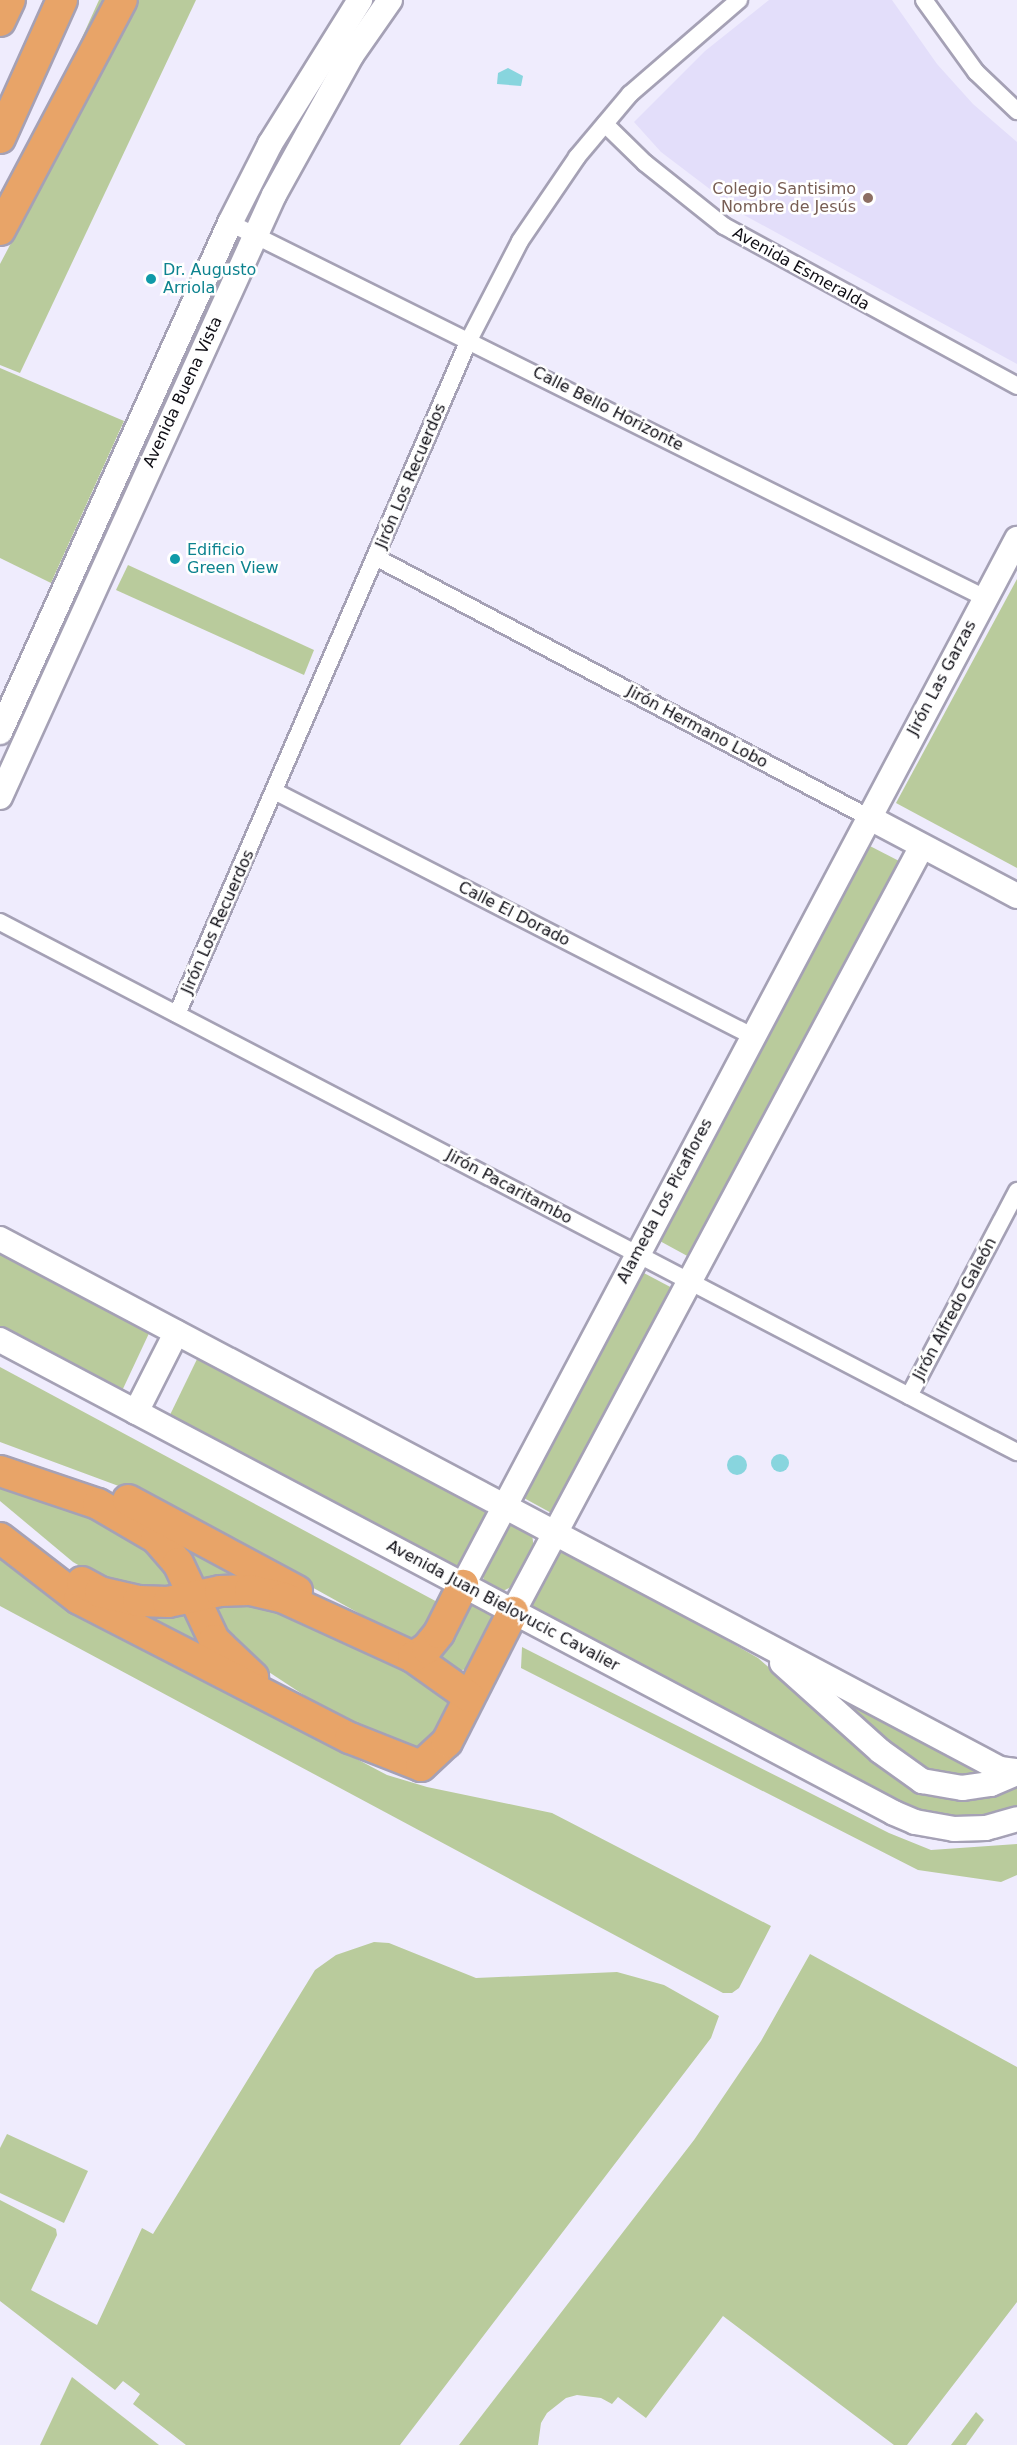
<!DOCTYPE html>
<meta charset="utf-8">
<style>
body{margin:0}
#map{position:relative;width:1017px;height:2445px;overflow:hidden;background:#efecfd;font-family:"DejaVu Sans",sans-serif}
div>[style]{position:absolute}
.built>*{inset:0;background:#e3defa}
.green>*{inset:0;background:#b9cb9c}
.water>*{inset:0;background:#88d5de}
.round{border-radius:50%}
.roads{filter:drop-shadow(2px 0 #a5a1b5) drop-shadow(-2px 0 #a5a1b5) drop-shadow(0 2px #a5a1b5) drop-shadow(0 -2px #a5a1b5)}
.street>*{height:16px;margin:-8px;padding:0 8px;transform-origin:8px;border-radius:8px;background:#fff}
.secondary>*{height:24px;margin:-12px;padding:0 12px;transform-origin:12px;border-radius:12px;background:#fff}
.highway>*{height:30px;margin:-15px;padding:0 15px;transform-origin:15px;border-radius:15px;background:#e8a468}
.dots>*{width:16px;height:16px;translate:-50% -50%;box-sizing:border-box;border:3px solid #fff;border-radius:50%}
span{translate:-50% -50%;white-space:nowrap;text-align:center;line-height:1.15;-webkit-text-stroke:5px #fff;paint-order:stroke}
.education-label{font-size:16px;color:#785e54}
.right{translate:-100% -50%;text-align:right}
.street-label{font-size:16px;color:#0e0d14}
.culture-label{font-size:16px;color:#0d838f}
.left{translate:0 -50%;text-align:left}
</style>
<div id="map">
<div class="built">
<i style="clip-path:polygon(769px 0,892px 0,937px 64px,973px 104px,1017px 142px,1017px 364px,744px 215px,661px 152px,634px 122px,705px 51px)"></i>
</div>
<div class="green">
<i style="clip-path:polygon(99px 0,108px 0,84px 44px,80px 42px)"></i>
<i style="clip-path:polygon(139px 0,196px 0,20px 373px,0 365px,0 264px)"></i>
<i style="clip-path:polygon(0 368px,124px 421px,51px 583px,0 558px)"></i>
<i style="clip-path:polygon(128px 565px,314px 650px,304px 675px,116px 590px)"></i>
<i style="clip-path:polygon(1017px 579px,1017px 868px,896px 803px)"></i>
<i style="clip-path:polygon(868px 845px,901px 862px,691px 1258px,658px 1240px)"></i>
<i style="clip-path:polygon(0 1250px,151px 1329px,121px 1393px,0 1329px)"></i>
<i style="clip-path:polygon(642px 1272px,676px 1290px,555px 1515px,522px 1497px)"></i>
<i style="clip-path:polygon(199px 1355px,489px 1508px,491px 1515px,462px 1568px,455px 1570px,168px 1419px)"></i>
<i style="clip-path:polygon(0 1367px,441px 1604px,418px 1646px,151px 1498px,0 1442px)"></i>
<i style="clip-path:polygon(0 1484px,88px 1513px,140px 1539px,178px 1586px,144px 1590px,99px 1577px,73px 1562px,0 1501px)"></i>
<i style="clip-path:polygon(515px 1523px,532px 1533px,534px 1550px,515px 1585px,501px 1592px,484px 1583px,482px 1568px,501px 1532px)"></i>
<i style="clip-path:polygon(176px 1543px,267px 1581px,202px 1584px)"></i>
<i style="clip-path:polygon(561px 1545px,758px 1658px,887px 1770px,1017px 1783px,1017px 1807px,971px 1818px,920px 1814px,528px 1609px,526px 1602px)"></i>
<i style="clip-path:polygon(0 1549px,279px 1718px,387px 1775px,427px 1787px,552px 1813px,771px 1926px,739px 1988px,732px 1993px,723px 1993px,0 1606px)"></i>
<i style="clip-path:polygon(247px 1599px,397px 1659px,448px 1698px,446px 1709px,430px 1740px,411px 1750px,397px 1747px,325px 1709px,240px 1653px,209px 1604px)"></i>
<i style="clip-path:polygon(464px 1603px,476px 1603px,491px 1611px,496px 1621px,473px 1668px,457px 1671px,443px 1663px,437px 1650px)"></i>
<i style="clip-path:polygon(187px 1608px,222px 1664px,135px 1612px)"></i>
<i style="clip-path:polygon(522px 1647px,889px 1833px,931px 1850px,1017px 1844px,1017px 1875px,1001px 1882px,918px 1870px,521px 1668px)"></i>
<i style="clip-path:polygon(823px 1686px,993px 1774px,977px 1779px,921px 1772px)"></i>
<i style="clip-path:polygon(374px 1942px,389px 1943px,476px 1978px,617px 1972px,664px 1985px,719px 2016px,711px 2038px,400px 2445px,186px 2445px,133px 2404px,140px 2394px,123px 2381px,115px 2390px,0 2301px,0 2200px,56px 2229px,57px 2235px,31px 2290px,97px 2325px,142px 2228px,153px 2234px,315px 1970px,336px 1955px)"></i>
<i style="clip-path:polygon(810px 1954px,1017px 2067px,1017px 2302px,907px 2445px,894px 2445px,723px 2316px,646px 2418px,618px 2397px,612px 2404px,601px 2398px,577px 2395px,566px 2398px,547px 2413px,541px 2423px,538px 2445px,459px 2445px,694px 2140px,761px 2041px)"></i>
<i style="clip-path:polygon(7px 2134px,88px 2171px,64px 2223px,0 2193px,0 2148px)"></i>
<i style="clip-path:polygon(72px 2377px,159px 2445px,40px 2445px)"></i>
<i style="clip-path:polygon(976px 2412px,984px 2420px,966px 2445px,951px 2445px)"></i>
</div>
<div class="water">
<i style="clip-path:polygon(508px 68px,523px 76px,521px 86px,497px 84px,498px 73px)"></i>
<i class="round" style="left:771px;top:1454px;width:18px;height:18px"></i>
<i class="round" style="left:727px;top:1455px;width:20px;height:20px"></i>
</div>
<div class="roads">
<div class="street">
<i style="left:924px;top:0;width:89px;rotate:54.2deg"></i>
<i style="left:976px;top:72px;width:57px;rotate:43.6deg"></i>
<i style="left:605px;top:124px;width:56px;rotate:44.3deg"></i>
<i style="left:645px;top:163px;width:101px;rotate:38.6deg"></i>
<i style="left:724px;top:226px;width:334px;rotate:28.6deg"></i>
<i style="left:230px;top:223px;width:843px;rotate:26.41deg"></i>
<i style="left:377px;top:558px;width:555px;rotate:27.81deg"></i>
<i style="left:276px;top:792px;width:535px;rotate:27.14deg"></i>
<i style="left:0;top:922px;width:1147px;rotate:27.53deg"></i>
<i style="left:177px;top:1014px;width:735px;rotate:-66.58deg"></i>
<i style="left:469px;top:340px;width:111px;rotate:-62.7deg"></i>
<i style="left:520px;top:241px;width:102px;rotate:-55.8deg"></i>
<i style="left:577px;top:157px;width:82px;rotate:-49.9deg"></i>
<i style="left:630px;top:94px;width:144px;rotate:-40.8deg"></i>
<i style="left:909px;top:1396px;width:232px;rotate:-62.2deg"></i>
</div>
<div class="secondary">
<i style="left:0;top:732px;width:559px;rotate:-65.68deg"></i>
<i style="left:230px;top:223px;width:89px;rotate:-63.1deg"></i>
<i style="left:270px;top:144px;width:170px;rotate:-58deg"></i>
<i style="left:0;top:797px;width:661px;rotate:-65.53deg"></i>
<i style="left:274px;top:195px;width:159px;rotate:-61deg"></i>
<i style="left:351px;top:56px;width:68px;rotate:-55.1deg"></i>
<i style="left:868px;top:817px;width:169px;rotate:27.9deg"></i>
<i style="left:0;top:1239px;width:1132px;rotate:27.92deg"></i>
<i style="left:1000px;top:1769px;width:17px;rotate:7deg"></i>
<i style="left:0;top:1340px;width:1011px;rotate:27.88deg"></i>
<i style="left:894px;top:1813px;width:23px;rotate:23deg"></i>
<i style="left:915px;top:1822px;width:40px;rotate:10deg"></i>
<i style="left:954px;top:1829px;width:32px;rotate:-2deg"></i>
<i style="left:986px;top:1828px;width:32px;rotate:-16deg"></i>
<i style="left:136px;top:1412px;width:89px;rotate:-63.1deg"></i>
<i style="left:463px;top:1585px;width:1184px;rotate:-62.09deg"></i>
<i style="left:513px;top:1612px;width:868px;rotate:-61.9deg"></i>
<i style="left:782px;top:1663px;width:132px;rotate:41.9deg"></i>
<i style="left:880px;top:1751px;width:52px;rotate:35.5deg"></i>
<i style="left:922px;top:1781px;width:41px;rotate:9.9deg"></i>
<i style="left:962px;top:1788px;width:29px;rotate:-8deg"></i>
<i style="left:991px;top:1784px;width:28px;rotate:-23deg"></i>
</div>
<div class="highway">
<i style="left:0;top:21px;width:23px;rotate:-65deg"></i>
<i style="left:0;top:138px;width:151px;rotate:-65.8deg"></i>
<i style="left:0;top:230px;width:260px;rotate:-62.1deg"></i>
<i style="left:0;top:1471px;width:103px;rotate:18.6deg"></i>
<i style="left:98px;top:1504px;width:67px;rotate:30.4deg"></i>
<i style="left:156px;top:1538px;width:33px;rotate:49deg"></i>
<i style="left:178px;top:1563px;width:85px;rotate:64.9deg"></i>
<i style="left:214px;top:1640px;width:54px;rotate:43.5deg"></i>
<i style="left:128px;top:1500px;width:192px;rotate:28.3deg"></i>
<i style="left:0;top:1538px;width:100px;rotate:37.7deg"></i>
<i style="left:79px;top:1599px;width:305px;rotate:27.2deg"></i>
<i style="left:350px;top:1738px;width:76px;rotate:21.5deg"></i>
<i style="left:421px;top:1766px;width:35px;rotate:-43deg"></i>
<i style="left:447px;top:1742px;width:146px;rotate:-63.1deg"></i>
<i style="left:82px;top:1582px;width:21px;rotate:29deg"></i>
<i style="left:100px;top:1592px;width:39px;rotate:13deg"></i>
<i style="left:138px;top:1601px;width:30px;rotate:2deg"></i>
<i style="left:168px;top:1602px;width:53px;rotate:-11.9deg"></i>
<i style="left:220px;top:1591px;width:30px;rotate:-2deg"></i>
<i style="left:250px;top:1590px;width:35px;rotate:13deg"></i>
<i style="left:284px;top:1598px;width:142px;rotate:24.6deg"></i>
<i style="left:413px;top:1657px;width:69px;rotate:35.5deg"></i>
<i style="left:413px;top:1657px;width:17px;rotate:-33deg"></i>
<i style="left:427px;top:1648px;width:19px;rotate:-51deg"></i>
<i style="left:439px;top:1633px;width:54px;rotate:-63.4deg"></i>
</div>
</div>
<div class="dots">
<i style="left:868px;top:198px;background:#8d6e63"></i>
<i style="left:151px;top:279px;background:#0f9aa8"></i>
<i style="left:175px;top:559px;background:#0f9aa8"></i>
</div>
<div class="education-label">
<span class="right" style="left:856px;top:198px">Colegio Santisimo<br>Nombre de Jesús</span>
</div>
<div class="street-label">
<span style="left:801px;top:269px;rotate:29deg">Avenida Esmeralda</span>
<span style="left:183px;top:392px;rotate:-65deg">Avenida Buena Vista</span>
<span style="left:608px;top:409px;rotate:27deg">Calle Bello Horizonte</span>
<span style="left:411px;top:476px;rotate:-67deg">Jirón Los Recuerdos</span>
<span style="left:942px;top:678px;rotate:-62deg">Jirón Las Garzas</span>
<span style="left:697px;top:727px;rotate:28deg">Jirón Hermano Lobo</span>
<span style="left:514px;top:914px;rotate:27deg">Calle El Dorado</span>
<span style="left:218px;top:922px;rotate:-66deg">Jirón Los Recuerdos</span>
<span style="left:509px;top:1187px;rotate:28deg">Jirón Pacaritambo</span>
<span style="left:665px;top:1201px;rotate:-62deg">Alameda Los Picaflores</span>
<span style="left:955px;top:1309px;rotate:-62deg">Jirón Alfredo Galeón</span>
<span style="left:503px;top:1606px;rotate:28deg">Avenida Juan Bielovucic Cavalier</span>
</div>
<div class="culture-label">
<span class="left" style="left:163px;top:279px">Dr. Augusto<br>Arriola</span>
<span class="left" style="left:187px;top:559px">Edificio<br>Green View</span>
</div>
</div>
